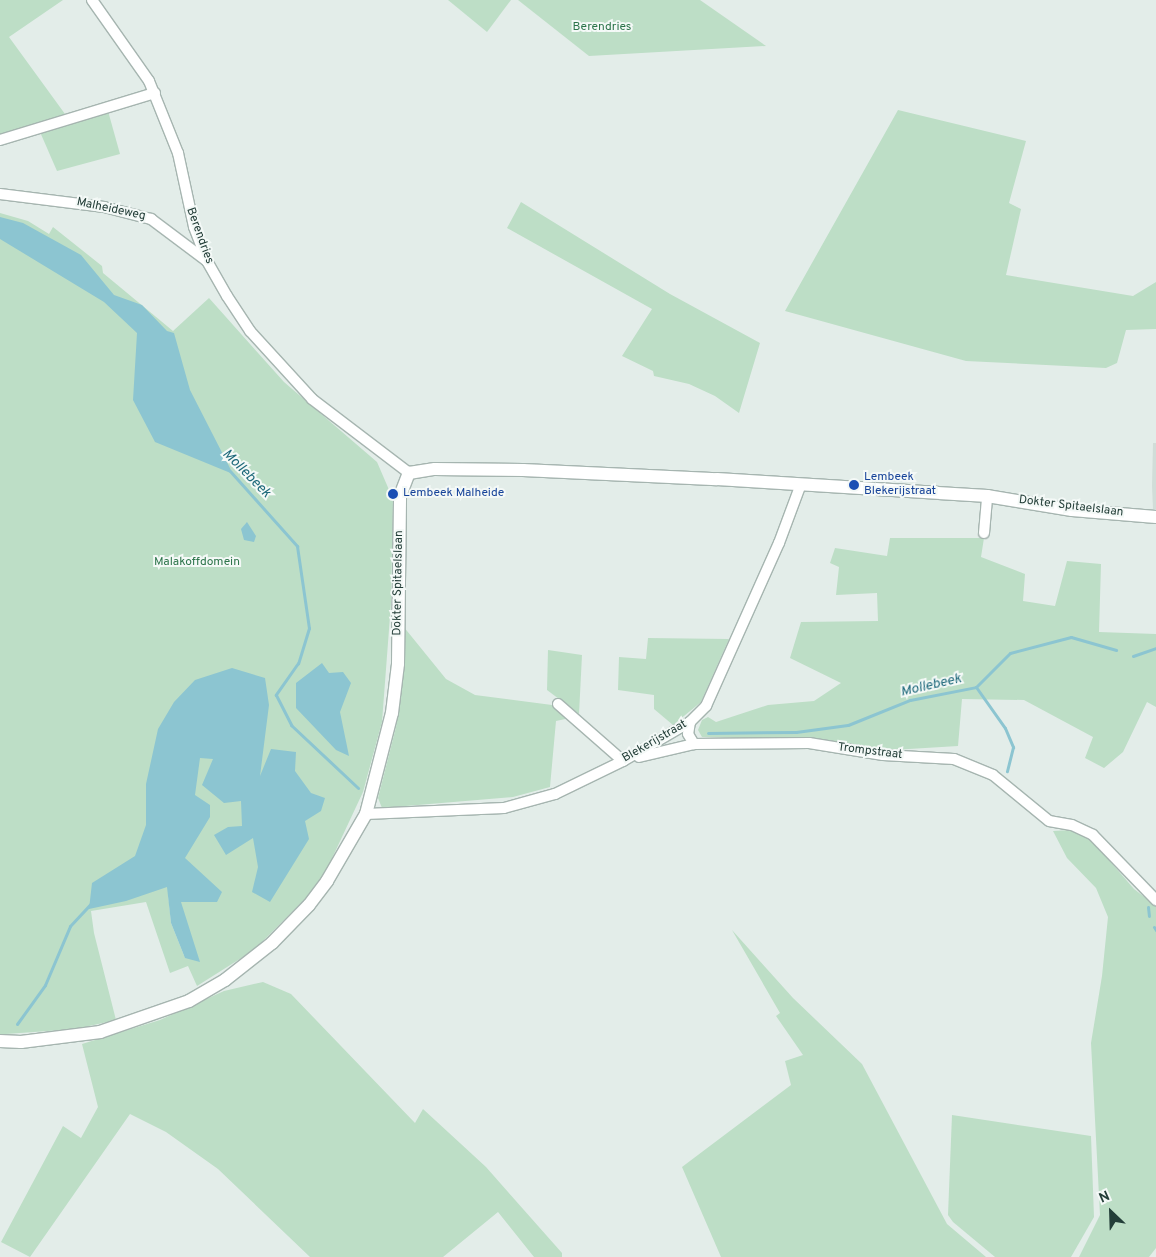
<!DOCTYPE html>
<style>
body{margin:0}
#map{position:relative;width:1156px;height:1257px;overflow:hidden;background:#e3ede9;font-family:Overpass,sans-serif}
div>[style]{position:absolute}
.built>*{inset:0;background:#d1ddd8}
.green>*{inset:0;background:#bddec6}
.water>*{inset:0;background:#8cc5d1}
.stream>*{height:3px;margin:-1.5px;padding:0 1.5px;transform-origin:1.5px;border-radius:1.5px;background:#8cc5d1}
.roads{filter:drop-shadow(1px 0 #a6b5b0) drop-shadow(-1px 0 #a6b5b0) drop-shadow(0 1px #a6b5b0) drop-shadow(0 -1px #a6b5b0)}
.minor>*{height:10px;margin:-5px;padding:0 5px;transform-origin:5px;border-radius:5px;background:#fff}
.tertiary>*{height:12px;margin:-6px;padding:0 6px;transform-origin:6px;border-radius:6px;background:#fff}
.dots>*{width:14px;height:14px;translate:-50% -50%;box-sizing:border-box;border:2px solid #f4f9f7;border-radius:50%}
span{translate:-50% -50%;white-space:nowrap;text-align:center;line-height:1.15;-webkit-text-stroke:4px #f4f9f7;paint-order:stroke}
.park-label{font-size:12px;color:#2d754b}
.street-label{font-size:12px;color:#233e38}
.transit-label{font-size:12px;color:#164399}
.left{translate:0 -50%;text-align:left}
.water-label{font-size:14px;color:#1d687a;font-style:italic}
.north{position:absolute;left:1086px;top:1187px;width:50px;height:50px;-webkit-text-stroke:4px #f4f9f7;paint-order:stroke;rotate:336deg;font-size:14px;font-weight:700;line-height:20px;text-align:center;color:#233e38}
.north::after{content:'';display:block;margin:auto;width:18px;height:22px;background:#233e38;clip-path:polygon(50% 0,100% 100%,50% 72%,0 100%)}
</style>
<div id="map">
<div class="built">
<i style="clip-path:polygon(1153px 443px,1156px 443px,1156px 509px,1153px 509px,1152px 486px)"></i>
</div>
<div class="green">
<i style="clip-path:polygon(0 0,63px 0,9px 37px,65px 114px,0 136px)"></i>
<i style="clip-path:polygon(448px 0,511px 0,487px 32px)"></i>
<i style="clip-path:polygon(518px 0,700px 0,766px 46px,589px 56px)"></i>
<i style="clip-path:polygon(898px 110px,1026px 141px,1009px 203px,1021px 209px,1006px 275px,1133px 296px,1156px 282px,1156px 329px,1126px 330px,1117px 363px,1106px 368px,966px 361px,785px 311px)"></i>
<i style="clip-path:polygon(108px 111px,120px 154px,57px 171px,40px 132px)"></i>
<i style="clip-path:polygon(521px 202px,670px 294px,760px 343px,739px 413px,715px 396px,689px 384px,654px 376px,653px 371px,622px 356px,652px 309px,507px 228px)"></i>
<i style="clip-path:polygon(evenodd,0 213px,28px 221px,49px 234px,53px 227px,102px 266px,103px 273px,173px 331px,209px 298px,284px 382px,377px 462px,393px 499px,391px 603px,382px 722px,363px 792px,320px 884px,254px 950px,197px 986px,188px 966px,170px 973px,146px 902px,91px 911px,94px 933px,116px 1020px,76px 1029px,6px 1034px,0 1034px,0 213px,168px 893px,185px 958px,171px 923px,168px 893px)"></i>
<i style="clip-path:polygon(890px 538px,984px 538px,981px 557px,1025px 574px,1023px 601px,1055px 606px,1067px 561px,1101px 564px,1099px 632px,1156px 634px,1156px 707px,1147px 702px,1123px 752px,1104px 768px,1085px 758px,1093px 737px,1024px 700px,962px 699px,958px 746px,876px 751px,823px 739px,702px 737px,698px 730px,702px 720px,708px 717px,716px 722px,768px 705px,814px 701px,841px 683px,790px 658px,801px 622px,878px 621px,877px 593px,836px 595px,839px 567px,830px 563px,835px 548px,887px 556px)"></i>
<i style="clip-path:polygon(403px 626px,446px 679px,475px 695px,552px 705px,570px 718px,556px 721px,550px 787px,513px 797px,382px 808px,378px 798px,396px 727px,402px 683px)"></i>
<i style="clip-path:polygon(648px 638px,729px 639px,701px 702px,673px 725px,654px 709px,654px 695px,618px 690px,619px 657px,646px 659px)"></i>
<i style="clip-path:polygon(548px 650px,582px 655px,579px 714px,547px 690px)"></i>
<i style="clip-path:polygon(1071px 830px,1089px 837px,1134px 889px,1156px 906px,1156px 1248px,1149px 1257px,1079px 1257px,1100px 1215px,1091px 1043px,1102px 976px,1108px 917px,1096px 888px,1067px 858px,1053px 831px)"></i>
<i style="clip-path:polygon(732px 930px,793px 998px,862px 1064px,947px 1224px,986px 1257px,721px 1257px,682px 1167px,791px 1085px,785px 1061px,803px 1055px,776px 1016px,780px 1013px)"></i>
<i style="clip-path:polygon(263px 982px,291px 994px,415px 1123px,423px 1109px,486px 1167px,562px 1253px,562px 1257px,534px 1257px,498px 1212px,443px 1257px,310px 1257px,218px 1169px,166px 1132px,130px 1114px,30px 1257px,1px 1242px,63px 1126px,81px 1138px,98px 1107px,82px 1044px,160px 1020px,224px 991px)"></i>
<i style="clip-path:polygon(952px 1115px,1091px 1136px,1094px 1217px,1071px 1257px,995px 1257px,953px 1222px,948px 1215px)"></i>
</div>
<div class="water">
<i style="clip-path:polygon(0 217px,23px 223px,81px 255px,114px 295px,142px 305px,167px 331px,174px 333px,190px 390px,233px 474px,155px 442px,133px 400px,137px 333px,104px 302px,0 239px)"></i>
<i style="clip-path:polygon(247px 522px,256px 536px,254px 542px,244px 540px,241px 529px)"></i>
<i style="clip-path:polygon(322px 663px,329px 673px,343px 672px,351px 683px,340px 712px,349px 756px,336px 750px,296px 708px,296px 683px)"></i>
<i style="clip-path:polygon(232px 668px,265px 678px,269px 705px,260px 776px,271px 749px,296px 752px,295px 771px,311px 793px,325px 798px,321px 811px,305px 821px,309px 839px,270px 902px,252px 892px,258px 867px,253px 838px,226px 855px,214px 835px,228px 827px,242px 826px,241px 801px,224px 803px,202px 785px,213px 759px,200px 758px,195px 795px,210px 805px,210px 817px,185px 858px,222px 892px,217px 902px,181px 902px,200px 962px,185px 958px,171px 923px,167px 887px,126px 901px,89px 909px,92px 883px,135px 856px,146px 825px,146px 784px,158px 729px,174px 702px,195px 680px)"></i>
</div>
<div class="stream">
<i style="left:230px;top:471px;width:101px;rotate:48.2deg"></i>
<i style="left:297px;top:546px;width:83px;rotate:81.7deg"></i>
<i style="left:309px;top:628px;width:37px;rotate:107deg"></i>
<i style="left:298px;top:663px;width:39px;rotate:125deg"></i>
<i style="left:276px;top:695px;width:34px;rotate:63deg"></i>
<i style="left:291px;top:725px;width:92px;rotate:43.2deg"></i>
<i style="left:1133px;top:656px;width:24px;rotate:-19deg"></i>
<i style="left:976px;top:687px;width:50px;rotate:54.7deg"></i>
<i style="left:1005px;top:728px;width:21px;rotate:67deg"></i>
<i style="left:1013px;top:747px;width:25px;rotate:104deg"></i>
<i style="left:708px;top:733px;width:88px;rotate:-0.7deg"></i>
<i style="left:796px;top:732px;width:52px;rotate:-7.7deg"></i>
<i style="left:848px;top:725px;width:67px;rotate:-22deg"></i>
<i style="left:910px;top:700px;width:67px;rotate:-11.1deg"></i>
<i style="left:976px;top:687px;width:48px;rotate:-45deg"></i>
<i style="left:1010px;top:653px;width:63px;rotate:-14.7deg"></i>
<i style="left:1071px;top:637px;width:47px;rotate:16.1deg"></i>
<i style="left:1148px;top:907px;width:9px;rotate:84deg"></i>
<i style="left:1154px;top:927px;width:4px;rotate:56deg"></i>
<i style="left:17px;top:1024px;width:48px;rotate:-54.3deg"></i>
<i style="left:45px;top:985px;width:64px;rotate:-67deg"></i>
<i style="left:70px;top:926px;width:33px;rotate:-47deg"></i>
</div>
<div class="roads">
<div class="minor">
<i style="left:92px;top:0;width:99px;rotate:54.9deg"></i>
<i style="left:149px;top:81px;width:78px;rotate:68.1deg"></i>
<i style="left:178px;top:153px;width:76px;rotate:77.8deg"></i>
<i style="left:194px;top:227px;width:36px;rotate:69deg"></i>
<i style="left:207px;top:261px;width:40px;rotate:60.3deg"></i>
<i style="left:227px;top:296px;width:42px;rotate:56.7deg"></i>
<i style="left:250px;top:331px;width:92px;rotate:47.6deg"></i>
<i style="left:312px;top:399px;width:122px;rotate:37.3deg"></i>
<i style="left:0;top:140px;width:162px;rotate:-16.9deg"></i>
<i style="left:0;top:194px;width:105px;rotate:7.1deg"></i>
<i style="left:104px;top:207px;width:49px;rotate:14.3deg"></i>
<i style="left:151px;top:219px;width:70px;rotate:36.9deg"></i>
<i style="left:984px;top:533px;width:37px;rotate:-85deg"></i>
<i style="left:558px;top:704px;width:86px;rotate:41.2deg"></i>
<i style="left:690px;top:722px;width:12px;rotate:99deg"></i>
<i style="left:688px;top:734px;width:12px;rotate:59deg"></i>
<i style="left:639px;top:757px;width:57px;rotate:-13.3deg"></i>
<i style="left:694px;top:744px;width:115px;rotate:-0.5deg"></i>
<i style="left:809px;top:743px;width:75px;rotate:9.2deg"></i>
<i style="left:883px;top:755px;width:71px;rotate:3.2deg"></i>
<i style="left:954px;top:759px;width:42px;rotate:22.3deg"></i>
<i style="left:993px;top:775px;width:72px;rotate:39.4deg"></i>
<i style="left:1049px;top:821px;width:23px;rotate:10deg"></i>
<i style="left:1072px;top:825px;width:23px;rotate:25deg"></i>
<i style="left:1093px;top:835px;width:91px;rotate:45.9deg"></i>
<i style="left:366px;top:814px;width:138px;rotate:-2.5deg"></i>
<i style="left:504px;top:808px;width:53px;rotate:-15.4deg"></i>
<i style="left:555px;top:794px;width:76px;rotate:-25.9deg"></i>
<i style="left:623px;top:761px;width:78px;rotate:-30.2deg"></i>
<i style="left:690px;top:722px;width:23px;rotate:-45deg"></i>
<i style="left:706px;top:706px;width:179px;rotate:-65.9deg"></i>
<i style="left:779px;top:543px;width:63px;rotate:-69.6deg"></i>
</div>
<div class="tertiary">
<i style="left:0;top:1041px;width:21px;rotate:3deg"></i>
<i style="left:21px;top:1042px;width:80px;rotate:-7.2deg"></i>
<i style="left:100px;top:1032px;width:94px;rotate:-19.2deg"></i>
<i style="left:189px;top:1001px;width:42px;rotate:-30.3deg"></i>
<i style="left:225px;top:980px;width:60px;rotate:-38.2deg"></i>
<i style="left:272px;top:943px;width:53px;rotate:-45.8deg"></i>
<i style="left:309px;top:905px;width:30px;rotate:-53deg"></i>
<i style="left:327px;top:881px;width:78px;rotate:-59.8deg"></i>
<i style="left:366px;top:814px;width:104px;rotate:-75.6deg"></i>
<i style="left:392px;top:713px;width:49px;rotate:-83deg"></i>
<i style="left:398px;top:664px;width:168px;rotate:-89.3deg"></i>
<i style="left:400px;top:496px;width:25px;rotate:-69deg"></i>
<i style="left:409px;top:473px;width:26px;rotate:-9deg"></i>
<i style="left:435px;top:469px;width:88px;rotate:0.7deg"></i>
<i style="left:523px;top:470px;width:194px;rotate:2.7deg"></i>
<i style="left:717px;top:479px;width:271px;rotate:3.6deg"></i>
<i style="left:987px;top:496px;width:86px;rotate:9.4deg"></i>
<i style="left:1072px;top:510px;width:84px;rotate:4.8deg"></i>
</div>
</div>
<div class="dots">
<i style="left:854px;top:485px;background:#1a4fb4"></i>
<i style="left:393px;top:494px;background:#1a4fb4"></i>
</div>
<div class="park-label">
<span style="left:602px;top:28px">Berendries</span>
<span style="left:197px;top:563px">Malakoffdomein</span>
</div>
<div class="street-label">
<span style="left:111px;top:210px;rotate:12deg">Malheideweg</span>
<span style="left:199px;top:236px;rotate:70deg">Berendries</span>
<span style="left:1071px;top:507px;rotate:7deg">Dokter Spitaelslaan</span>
<span style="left:399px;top:583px;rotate:-89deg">Dokter Spitaelslaan</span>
<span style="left:655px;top:742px;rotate:-30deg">Blekerijstraat</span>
<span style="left:870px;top:752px;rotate:7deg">Trompstraat</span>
</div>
<div class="transit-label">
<span class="left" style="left:864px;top:485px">Lembeek<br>Blekerijstraat</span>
<span class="left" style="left:403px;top:494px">Lembeek Malheide</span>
</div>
<div class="water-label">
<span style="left:246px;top:474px;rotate:45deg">Mollebeek</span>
<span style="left:931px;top:686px;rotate:-13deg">Mollebeek</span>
</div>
<div class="north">N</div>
</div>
